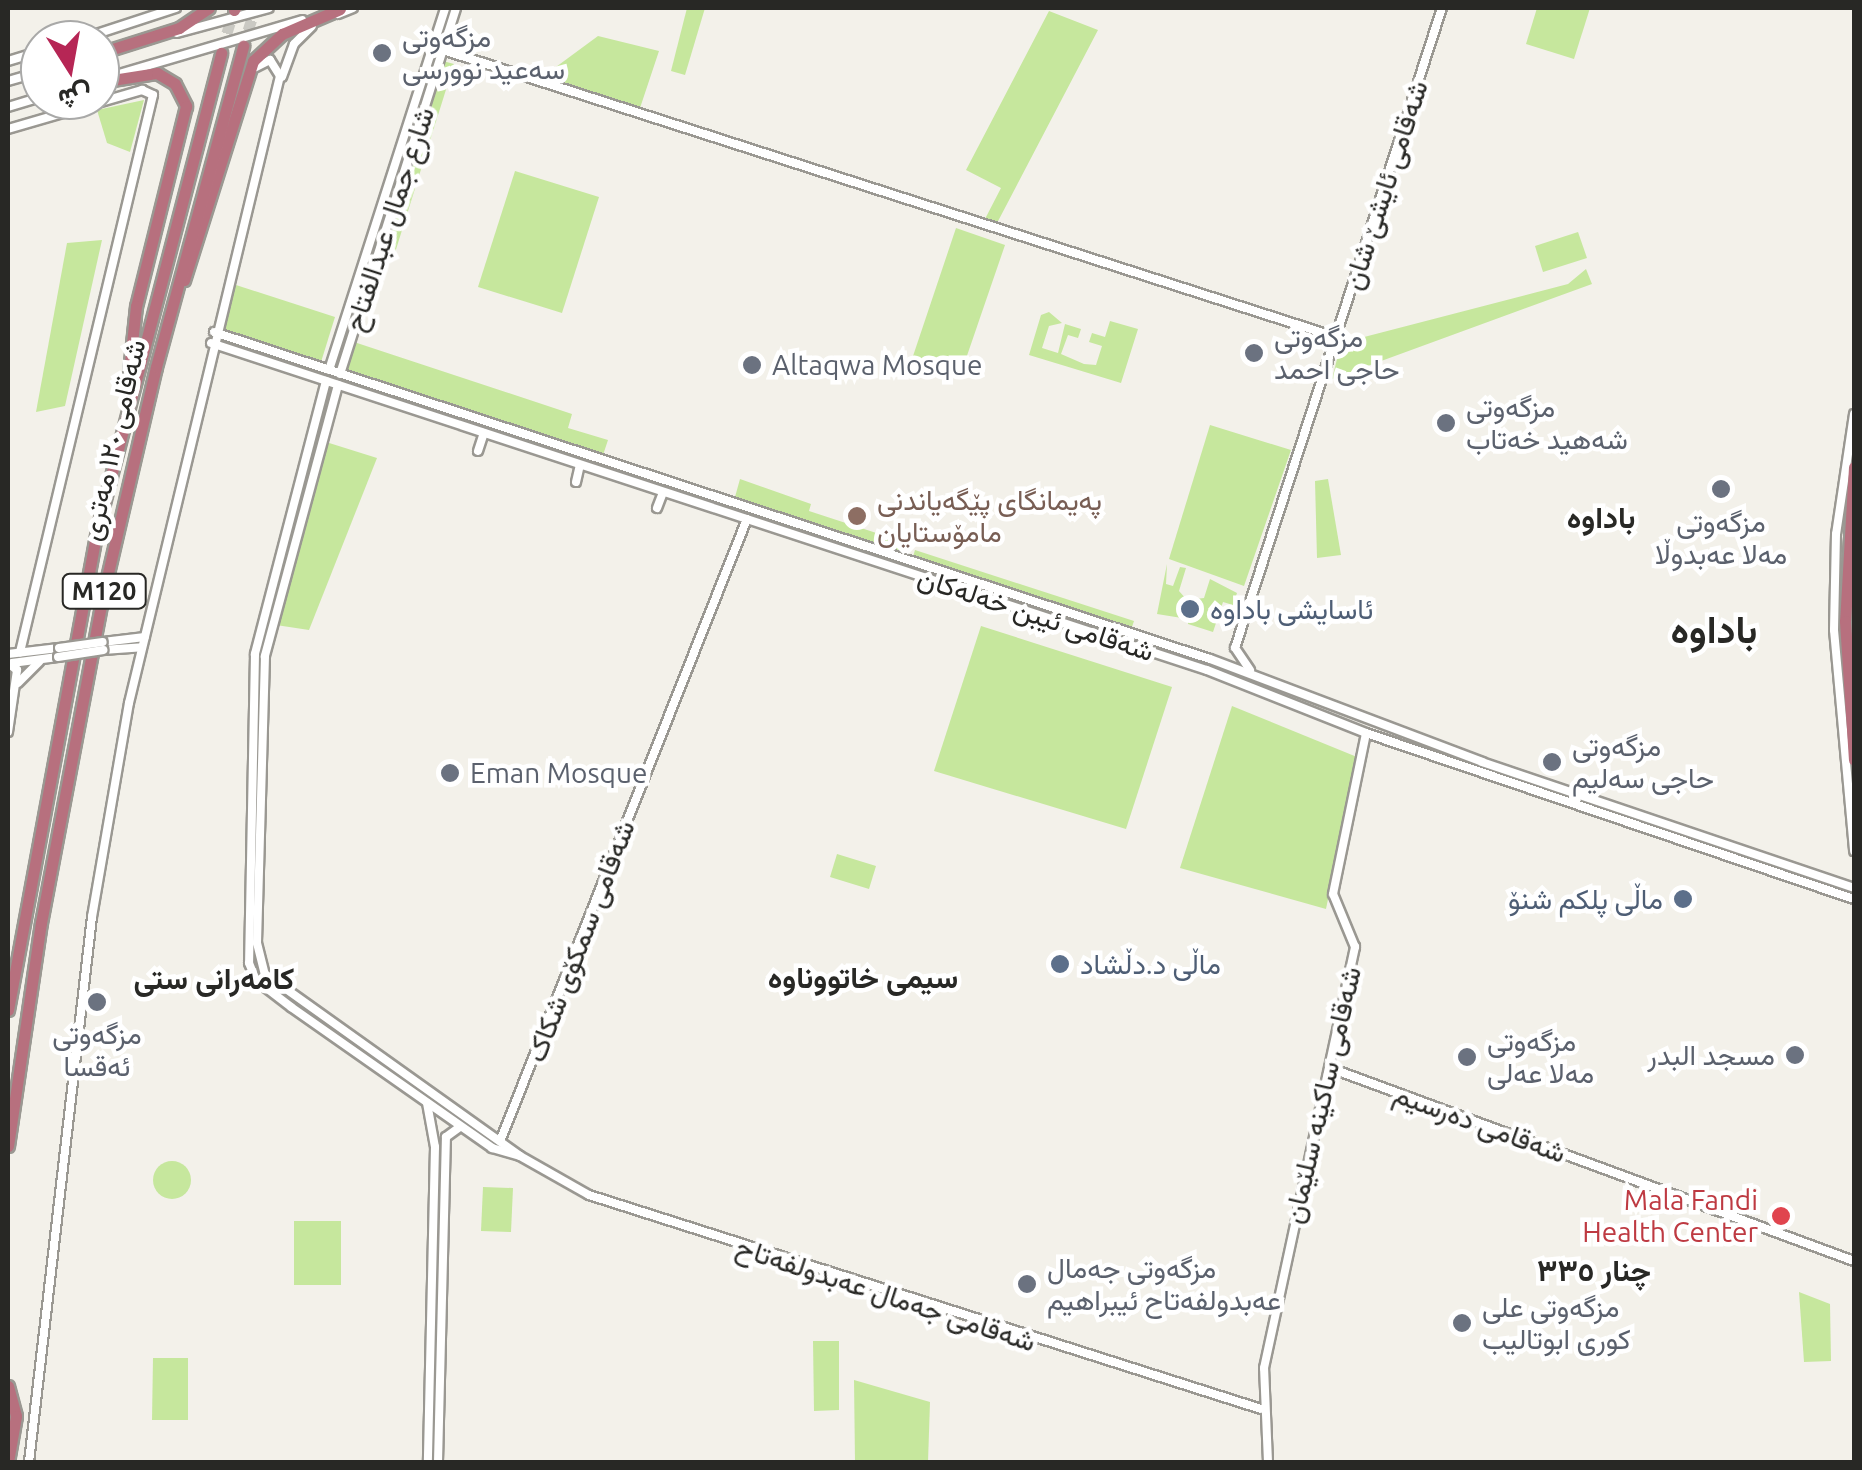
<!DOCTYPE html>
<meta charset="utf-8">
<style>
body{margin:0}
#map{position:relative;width:1862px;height:1470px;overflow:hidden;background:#f3f1ea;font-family:Ubuntu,Vazirmatn,sans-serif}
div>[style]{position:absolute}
.green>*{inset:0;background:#c6e79d}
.round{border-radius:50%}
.highway-tunnel>*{height:11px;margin-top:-5.5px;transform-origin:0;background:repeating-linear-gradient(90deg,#cac9c3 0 11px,transparent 0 16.5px)}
.roads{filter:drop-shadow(2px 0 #9a9892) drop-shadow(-2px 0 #9a9892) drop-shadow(0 2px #9a9892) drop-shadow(0 -2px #9a9892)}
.secondary>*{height:8px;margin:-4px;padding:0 4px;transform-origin:4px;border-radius:4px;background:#fff}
.highway>*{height:11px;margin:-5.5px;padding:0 5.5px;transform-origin:5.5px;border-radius:5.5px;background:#b7707e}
.bridges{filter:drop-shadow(2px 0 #9a9892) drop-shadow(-2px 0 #9a9892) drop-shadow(0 2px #9a9892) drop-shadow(0 -2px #9a9892)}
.secondary-bridge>*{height:8px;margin:-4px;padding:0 4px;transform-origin:4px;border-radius:4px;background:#fff}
.dots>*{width:28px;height:28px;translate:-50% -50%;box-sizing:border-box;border:5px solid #fff;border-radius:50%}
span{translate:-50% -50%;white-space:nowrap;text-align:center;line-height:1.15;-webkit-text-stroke:9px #fff;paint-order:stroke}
.shield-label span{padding:2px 8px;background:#fff;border:2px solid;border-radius:8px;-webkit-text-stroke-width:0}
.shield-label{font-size:25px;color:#282825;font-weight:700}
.worship-label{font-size:28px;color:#5b616d}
.left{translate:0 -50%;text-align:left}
.right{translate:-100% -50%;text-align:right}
.street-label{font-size:28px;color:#282825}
.education-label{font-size:28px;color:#785e54}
.service-label{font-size:28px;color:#4e5e75}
.health-label{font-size:28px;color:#be3a42}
.neighbourhood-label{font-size:30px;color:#282825;font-weight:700}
.district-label{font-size:38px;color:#282825;font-weight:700}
.frame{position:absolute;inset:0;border:10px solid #282825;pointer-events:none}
.north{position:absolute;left:20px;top:20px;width:100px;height:100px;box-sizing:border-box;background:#fff;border:2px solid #a9a9a8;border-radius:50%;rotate:169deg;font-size:28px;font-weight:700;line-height:40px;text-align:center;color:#282825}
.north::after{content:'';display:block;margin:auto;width:35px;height:45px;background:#b62655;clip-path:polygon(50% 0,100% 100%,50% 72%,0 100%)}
</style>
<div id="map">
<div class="green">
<i style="clip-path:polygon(687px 8px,705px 8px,685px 75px,671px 71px)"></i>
<i style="clip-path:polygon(1537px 8px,1590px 8px,1574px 59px,1526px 44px)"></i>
<i style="clip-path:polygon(1049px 11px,1098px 30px,996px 225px,985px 219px,1001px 188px,966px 170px)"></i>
<i style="clip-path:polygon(598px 36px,659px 51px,639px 111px,541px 78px)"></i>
<i style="clip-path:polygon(443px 61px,454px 64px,393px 259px,381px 255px)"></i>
<i style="clip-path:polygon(144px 100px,130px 152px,107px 143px,97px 110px)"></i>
<i style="clip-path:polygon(515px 171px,599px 197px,562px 313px,478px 287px)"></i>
<i style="clip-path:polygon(956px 228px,1005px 245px,959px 379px,911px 362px)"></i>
<i style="clip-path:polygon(1578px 232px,1587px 258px,1543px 272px,1535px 246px)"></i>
<i style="clip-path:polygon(102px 240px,65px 406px,36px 412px,67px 243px)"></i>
<i style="clip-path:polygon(1586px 269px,1592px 284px,1332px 379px,1341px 343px,1568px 284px)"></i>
<i style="clip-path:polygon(236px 285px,335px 317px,321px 362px,223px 331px)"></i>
<i style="clip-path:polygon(1049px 312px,1062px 323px,1049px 326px,1042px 348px,1058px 353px,1065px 324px,1081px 329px,1078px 338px,1068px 335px,1061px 354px,1084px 364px,1096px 365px,1102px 346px,1089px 342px,1092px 333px,1105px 337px,1110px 321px,1138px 329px,1121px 383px,1029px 355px,1041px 315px)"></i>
<i style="clip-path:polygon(354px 342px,572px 414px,568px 428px,608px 440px,603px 455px,346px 371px)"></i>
<i style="clip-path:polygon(1210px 425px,1291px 450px,1244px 586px,1169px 559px)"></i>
<i style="clip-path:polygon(326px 442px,377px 458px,309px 630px,276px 625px)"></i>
<i style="clip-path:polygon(740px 479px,811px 504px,809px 511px,910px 544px,907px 553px,735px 497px)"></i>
<i style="clip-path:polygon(1328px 479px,1341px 555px,1317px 558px,1315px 481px)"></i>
<i style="clip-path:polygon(915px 550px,1134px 621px,1131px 630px,912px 560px)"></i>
<i style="clip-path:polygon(1167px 564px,1166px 584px,1173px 586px,1180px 567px,1186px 568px,1179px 591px,1187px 600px,1204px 598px,1210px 579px,1237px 593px,1233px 605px,1223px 602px,1213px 632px,1188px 624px,1188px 619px,1157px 614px)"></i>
<i style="clip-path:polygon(981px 626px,1172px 687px,1126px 829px,934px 771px)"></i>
<i style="clip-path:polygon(1232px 706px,1357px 757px,1326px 909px,1180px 868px)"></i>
<i style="clip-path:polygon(837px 854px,876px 866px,869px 889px,830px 877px)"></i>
<i class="round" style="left:153px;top:1161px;width:38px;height:38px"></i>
<i style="clip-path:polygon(483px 1187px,513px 1188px,511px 1232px,481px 1231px)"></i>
<i style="clip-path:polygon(294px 1221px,341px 1221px,341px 1285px,294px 1285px)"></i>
<i style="clip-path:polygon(1799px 1292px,1830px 1304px,1831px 1361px,1804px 1362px)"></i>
<i style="clip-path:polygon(813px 1341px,839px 1341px,839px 1410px,814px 1411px)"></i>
<i style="clip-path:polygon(153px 1358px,188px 1358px,188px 1420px,152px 1420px)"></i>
<i style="clip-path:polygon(854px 1380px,930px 1402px,928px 1462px,855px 1462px)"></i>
</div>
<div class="highway-tunnel">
<i style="left:243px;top:46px;width:40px;rotate:-72deg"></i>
<i style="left:222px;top:49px;width:41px;rotate:-72.9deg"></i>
</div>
<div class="roads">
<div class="secondary">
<i style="left:338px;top:14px;width:16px;rotate:-22deg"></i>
<i style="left:177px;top:33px;width:95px;rotate:-15.2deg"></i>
<i style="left:78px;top:40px;width:103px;rotate:-18.1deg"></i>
<i style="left:443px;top:50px;width:938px;rotate:17.82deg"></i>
<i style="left:8px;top:61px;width:34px;rotate:-17deg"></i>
<i style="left:119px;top:74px;width:191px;rotate:-16.4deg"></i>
<i style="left:282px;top:77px;width:35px;rotate:-70deg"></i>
<i style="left:294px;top:44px;width:25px;rotate:-45deg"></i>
<i style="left:8px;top:81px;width:33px;rotate:-16deg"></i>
<i style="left:8px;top:107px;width:34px;rotate:-17deg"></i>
<i style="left:8px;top:129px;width:140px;rotate:-16.2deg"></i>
<i style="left:142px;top:90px;width:12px;rotate:24deg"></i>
<i style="left:153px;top:95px;width:573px;rotate:103.43deg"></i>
<i style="left:214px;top:332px;width:1048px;rotate:18.18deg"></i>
<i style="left:1210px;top:659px;width:291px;rotate:20.7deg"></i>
<i style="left:1482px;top:762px;width:393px;rotate:18.7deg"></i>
<i style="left:211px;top:343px;width:1048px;rotate:18.18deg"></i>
<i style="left:1207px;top:670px;width:171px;rotate:21.6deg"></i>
<i style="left:1366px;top:733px;width:515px;rotate:18.79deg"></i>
<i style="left:329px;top:370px;width:380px;rotate:-72.2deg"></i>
<i style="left:340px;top:374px;width:384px;rotate:-72.4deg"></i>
<i style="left:326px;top:381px;width:282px;rotate:104.6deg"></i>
<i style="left:255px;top:654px;width:309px;rotate:91.1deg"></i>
<i style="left:249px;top:963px;width:18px;rotate:68deg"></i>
<i style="left:256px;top:980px;width:44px;rotate:37.6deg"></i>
<i style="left:291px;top:1007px;width:246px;rotate:35deg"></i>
<i style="left:492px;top:1148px;width:29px;rotate:16deg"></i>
<i style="left:338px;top:385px;width:281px;rotate:105.1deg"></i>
<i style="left:265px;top:656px;width:287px;rotate:91.6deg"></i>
<i style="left:257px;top:943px;width:32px;rotate:76deg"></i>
<i style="left:265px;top:974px;width:313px;rotate:35.5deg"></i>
<i style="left:520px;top:1156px;width:79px;rotate:29.5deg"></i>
<i style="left:589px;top:1195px;width:705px;rotate:17.66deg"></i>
<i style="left:1854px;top:414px;width:121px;rotate:98.5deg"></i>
<i style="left:1836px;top:534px;width:96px;rotate:91.2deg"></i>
<i style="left:1834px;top:630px;width:222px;rotate:84.8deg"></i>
<i style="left:478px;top:451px;width:19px;rotate:-72deg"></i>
<i style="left:576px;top:482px;width:17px;rotate:-77deg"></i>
<i style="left:657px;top:508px;width:17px;rotate:-69deg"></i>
<i style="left:103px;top:642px;width:42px;rotate:-6.8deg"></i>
<i style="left:103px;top:650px;width:39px;rotate:-4deg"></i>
<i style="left:8px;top:654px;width:51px;rotate:-6.7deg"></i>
<i style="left:12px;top:663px;width:46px;rotate:-7.4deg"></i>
<i style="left:1250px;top:670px;width:27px;rotate:-124deg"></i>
<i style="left:1235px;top:648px;width:673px;rotate:-72.08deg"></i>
<i style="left:18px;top:683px;width:30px;rotate:-45deg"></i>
<i style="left:8px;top:732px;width:63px;rotate:-81.7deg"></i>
<i style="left:17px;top:670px;width:11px;rotate:-142deg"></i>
<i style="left:1330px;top:1068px;width:558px;rotate:20.22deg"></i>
<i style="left:427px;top:1103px;width:45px;rotate:79.7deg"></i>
<i style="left:435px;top:1147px;width:315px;rotate:91.3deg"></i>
<i style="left:501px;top:1139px;width:667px;rotate:-68.36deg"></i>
<i style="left:29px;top:1462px;width:549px;rotate:-83.41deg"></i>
<i style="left:92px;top:917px;width:217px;rotate:-80.2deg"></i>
<i style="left:129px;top:703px;width:645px;rotate:-76.46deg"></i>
<i style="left:280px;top:76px;width:19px;rotate:-122deg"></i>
<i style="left:270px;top:60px;width:16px;rotate:153deg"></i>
<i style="left:438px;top:1462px;width:325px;rotate:-88.6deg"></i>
<i style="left:446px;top:1137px;width:17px;rotate:-36deg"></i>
<i style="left:1268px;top:1462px;width:94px;rotate:-92.4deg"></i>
<i style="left:1264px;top:1368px;width:431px;rotate:-77.8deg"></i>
<i style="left:1355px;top:947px;width:57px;rotate:-112.5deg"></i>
<i style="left:1333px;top:894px;width:164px;rotate:-78.4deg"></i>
</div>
<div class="highway">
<i style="left:234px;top:10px;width:2px;rotate:-63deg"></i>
<i style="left:100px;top:53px;width:83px;rotate:-17.6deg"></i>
<i style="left:179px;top:28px;width:36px;rotate:-34deg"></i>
<i style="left:100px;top:82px;width:58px;rotate:-9deg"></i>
<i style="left:157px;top:73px;width:21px;rotate:31deg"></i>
<i style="left:175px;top:84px;width:25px;rotate:63deg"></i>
<i style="left:186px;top:106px;width:206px;rotate:104deg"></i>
<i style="left:136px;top:306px;width:65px;rotate:96.1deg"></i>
<i style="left:184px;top:280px;width:230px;rotate:-72.5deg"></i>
<i style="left:253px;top:61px;width:40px;rotate:-43deg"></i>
<i style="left:282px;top:34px;width:63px;rotate:-23.3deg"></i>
<i style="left:1854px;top:467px;width:154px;rotate:93.3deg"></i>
<i style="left:1845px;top:621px;width:139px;rotate:86.3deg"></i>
<i style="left:8px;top:1010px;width:492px;rotate:-79.5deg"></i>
<i style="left:98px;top:526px;width:489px;rotate:-75.4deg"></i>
<i style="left:8px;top:1146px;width:225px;rotate:-81.6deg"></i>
<i style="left:41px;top:923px;width:330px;rotate:-79.3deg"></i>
<i style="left:102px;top:599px;width:238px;rotate:-76.9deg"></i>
<i style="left:156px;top:367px;width:333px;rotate:-74.8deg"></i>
<i style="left:8px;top:1386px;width:31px;rotate:75deg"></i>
<i style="left:16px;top:1416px;width:47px;rotate:99.9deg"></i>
</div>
</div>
<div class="bridges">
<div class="secondary-bridge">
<i style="left:59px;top:648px;width:44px;rotate:-7.8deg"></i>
<i style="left:58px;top:657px;width:46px;rotate:-8.8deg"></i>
</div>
</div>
<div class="dots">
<i style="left:382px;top:53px;background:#6b7280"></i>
<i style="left:1254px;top:353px;background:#6b7280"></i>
<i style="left:752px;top:365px;background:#6b7280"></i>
<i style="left:1446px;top:423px;background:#6b7280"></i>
<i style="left:1721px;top:489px;background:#6b7280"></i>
<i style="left:857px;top:516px;background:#8d6e63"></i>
<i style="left:1190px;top:609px;background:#5c6f8a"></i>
<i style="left:1552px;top:762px;background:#6b7280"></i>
<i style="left:450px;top:773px;background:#6b7280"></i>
<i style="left:1683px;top:899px;background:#5c6f8a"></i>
<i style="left:1060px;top:964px;background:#5c6f8a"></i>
<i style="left:97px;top:1002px;background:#6b7280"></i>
<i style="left:1795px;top:1055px;background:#6b7280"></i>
<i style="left:1467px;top:1057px;background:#6b7280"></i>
<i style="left:1781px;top:1216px;background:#e0444e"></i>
<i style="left:1027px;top:1284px;background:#6b7280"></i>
<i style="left:1462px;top:1323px;background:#6b7280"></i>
</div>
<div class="shield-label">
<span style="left:104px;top:591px">M120</span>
</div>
<div class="worship-label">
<span class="left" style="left:402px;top:53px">مزگەوتی<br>سەعید نوورسی</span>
<span class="left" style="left:1274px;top:353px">مزگەوتی<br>حاجی احمد</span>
<span class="left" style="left:772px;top:365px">Altaqwa Mosque</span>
<span class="left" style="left:1466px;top:423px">مزگەوتی<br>شەهید خەتاب</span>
<span style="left:1721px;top:538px">مزگەوتی<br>مەلا عەبدوڵا</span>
<span class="left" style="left:1572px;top:762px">مزگەوتی<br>حاجی سەلیم</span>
<span class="left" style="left:470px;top:773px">Eman Mosque</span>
<span style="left:97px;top:1050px">مزگەوتی<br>ئەقسا</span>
<span class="left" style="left:1487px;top:1057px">مزگەوتی<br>مەلا عەلی</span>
<span class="right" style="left:1775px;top:1055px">مسجد البدر</span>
<span class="left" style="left:1047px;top:1284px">مزگەوتی جەمال<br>عەبدولفەتاح ئیبراهیم</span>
<span class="left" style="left:1482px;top:1323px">مزگەوتی علی<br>کوری ابوتالیب</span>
</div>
<div class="street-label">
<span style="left:1385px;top:185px;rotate:-72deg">شەقامی ئایشێ شان</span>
<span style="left:389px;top:219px;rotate:-72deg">شارع جمال عبدالفتاح</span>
<span style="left:113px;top:440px;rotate:-77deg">شەقامی ١٢٠ مەتری</span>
<span style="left:1036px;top:614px;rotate:18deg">شەقامی ئیبن خەلەکان</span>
<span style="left:580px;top:941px;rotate:-69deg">شەقامی سمکۆی شکاک</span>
<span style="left:1322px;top:1095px;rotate:-77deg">شەقامی ساکینە سلێمان</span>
<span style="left:1480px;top:1123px;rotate:20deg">شەقامی دەرسیم</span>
<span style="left:886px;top:1294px;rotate:18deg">شەقامی جەمال عەبدولفەتاح</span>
</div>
<div class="education-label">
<span class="left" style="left:877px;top:516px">پەیمانگای پێگەیاندنی<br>مامۆستایان</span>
</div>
<div class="service-label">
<span class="left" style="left:1210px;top:609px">ئاسايشى باداوه</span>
<span class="right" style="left:1663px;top:899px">ماڵی پلکم شنۆ</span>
<span class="left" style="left:1080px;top:964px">ماڵی د.دڵشاد</span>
</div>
<div class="health-label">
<span class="right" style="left:1758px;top:1216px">Mala Fandi<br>Health Center</span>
</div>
<div class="neighbourhood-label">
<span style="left:1601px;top:517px">باداوە</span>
<span style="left:863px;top:977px">سیمی خاتووناوه</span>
<span style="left:214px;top:978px">كامه‌رانی ستی</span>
<span style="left:1594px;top:1270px">چنار ٣٣٥</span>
</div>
<div class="district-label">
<span style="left:1714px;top:630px">باداوە</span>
</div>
<div class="frame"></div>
<div class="north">ش</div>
</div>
